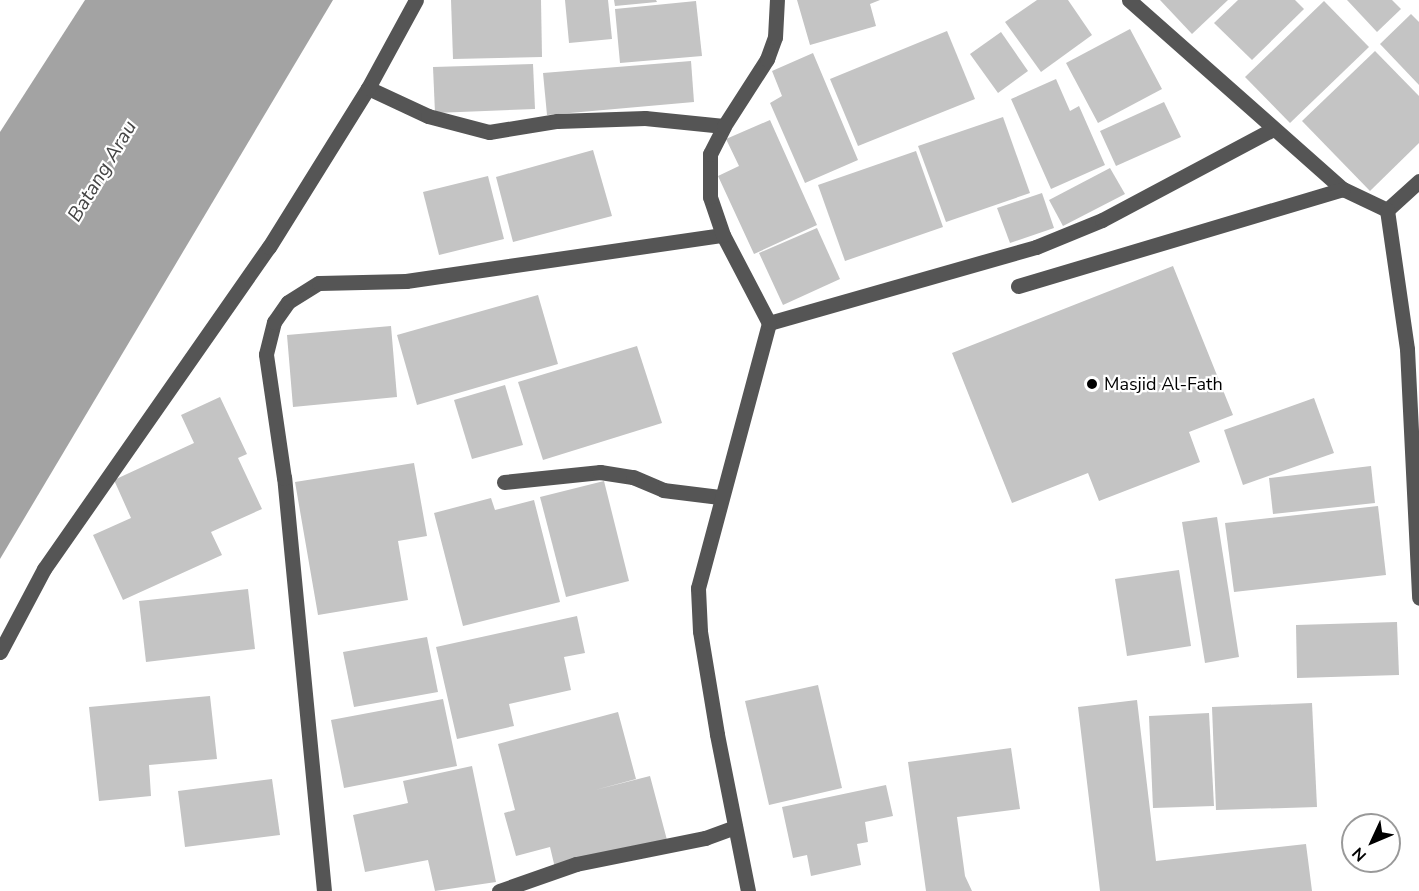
<!DOCTYPE html>
<style>
body{margin:0}
#map{position:relative;width:1419px;height:891px;overflow:hidden;background:#fff;font-family:"Nunito Sans",sans-serif}
div>[style]{position:absolute}
.water>*{inset:0;background:#a3a3a3}
.building>*{inset:0;background:#c4c4c4}
.minor>*{height:15px;margin:-7.5px;padding:0 7.5px;transform-origin:7.5px;border-radius:7.5px;background:#555}
.dots>*{width:16px;height:16px;translate:-50% -50%;box-sizing:border-box;border:3px solid #fff;border-radius:50%}
span{translate:-50% -50%;white-space:nowrap;text-align:center;line-height:1.15;-webkit-text-stroke:4.5px #fff;paint-order:stroke}
.poi-label{font-size:18px;color:#000}
.left{translate:0 -50%;text-align:left}
.water-label{font-size:20px;color:#444;font-style:italic}
.north{position:absolute;left:1341px;top:813px;width:60px;height:60px;box-sizing:border-box;background:#fff;border:2px solid #999;border-radius:50%;rotate:226deg;font-size:16px;font-weight:700;line-height:24px;text-align:center;color:#000}
.north::after{content:'';display:block;margin:auto;width:21px;height:27px;background:#000;clip-path:polygon(50% 0,100% 100%,50% 72%,0 100%)}
</style>
<div id="map">
<div class="water">
<i style="clip-path:polygon(85px 0,333px 0,0 559px,0 132px)"></i>
</div>
<div class="building">
<i style="clip-path:polygon(451px 0,541px 0,542px 57px,453px 59px)"></i>
<i style="clip-path:polygon(565px 0,608px 0,612px 39px,569px 43px)"></i>
<i style="clip-path:polygon(614px 0,656px 0,657px 2px,615px 6px)"></i>
<i style="clip-path:polygon(797px 0,880px 0,870px 4px,876px 26px,810px 45px)"></i>
<i style="clip-path:polygon(1037px 0,1068px 0,1092px 35px,1041px 72px,1005px 22px)"></i>
<i style="clip-path:polygon(1160px 0,1228px 0,1192px 34px)"></i>
<i style="clip-path:polygon(1238px 0,1295px 0,1304px 9px,1252px 60px,1214px 23px)"></i>
<i style="clip-path:polygon(1347px 0,1392px 0,1401px 9px,1377px 32px)"></i>
<i style="clip-path:polygon(696px 1px,702px 56px,620px 63px,615px 9px)"></i>
<i style="clip-path:polygon(1324px 1px,1369px 47px,1290px 123px,1245px 77px)"></i>
<i style="clip-path:polygon(1411px 14px,1419px 22px,1419px 85px,1380px 44px)"></i>
<i style="clip-path:polygon(1130px 29px,1162px 89px,1098px 123px,1066px 63px)"></i>
<i style="clip-path:polygon(947px 31px,975px 99px,858px 146px,830px 79px)"></i>
<i style="clip-path:polygon(1001px 32px,1028px 71px,998px 93px,970px 54px)"></i>
<i style="clip-path:polygon(1375px 51px,1419px 96px,1419px 143px,1370px 191px,1302px 121px)"></i>
<i style="clip-path:polygon(813px 53px,858px 160px,805px 183px,770px 103px,782px 96px,772px 71px)"></i>
<i style="clip-path:polygon(691px 61px,694px 102px,547px 115px,543px 73px)"></i>
<i style="clip-path:polygon(533px 64px,535px 109px,435px 113px,433px 67px)"></i>
<i style="clip-path:polygon(1056px 79px,1070px 111px,1079px 106px,1105px 165px,1051px 189px,1011px 99px)"></i>
<i style="clip-path:polygon(1164px 102px,1181px 137px,1116px 166px,1100px 131px)"></i>
<i style="clip-path:polygon(1003px 117px,1030px 193px,946px 222px,918px 146px)"></i>
<i style="clip-path:polygon(770px 120px,817px 225px,754px 254px,718px 176px,739px 166px,726px 139px)"></i>
<i style="clip-path:polygon(593px 150px,612px 216px,513px 242px,496px 177px)"></i>
<i style="clip-path:polygon(916px 151px,943px 227px,845px 261px,818px 185px)"></i>
<i style="clip-path:polygon(1110px 168px,1125px 194px,1063px 226px,1049px 200px)"></i>
<i style="clip-path:polygon(488px 176px,504px 239px,439px 255px,423px 192px)"></i>
<i style="clip-path:polygon(1042px 193px,1054px 228px,1010px 243px,997px 208px)"></i>
<i style="clip-path:polygon(817px 228px,840px 279px,783px 305px,759px 253px)"></i>
<i style="clip-path:polygon(1173px 266px,1233px 415px,1189px 432px,1200px 462px,1099px 501px,1088px 473px,1012px 503px,952px 353px)"></i>
<i style="clip-path:polygon(538px 295px,558px 364px,417px 405px,397px 335px)"></i>
<i style="clip-path:polygon(391px 326px,397px 397px,293px 407px,287px 335px)"></i>
<i style="clip-path:polygon(637px 346px,662px 423px,543px 460px,518px 382px)"></i>
<i style="clip-path:polygon(505px 385px,523px 445px,472px 459px,454px 400px)"></i>
<i style="clip-path:polygon(220px 397px,247px 454px,238px 458px,262px 509px,211px 532px,222px 555px,123px 600px,93px 535px,131px 518px,114px 480px,194px 443px,181px 415px)"></i>
<i style="clip-path:polygon(1314px 398px,1334px 453px,1243px 485px,1224px 430px)"></i>
<i style="clip-path:polygon(414px 463px,427px 536px,398px 541px,408px 600px,318px 615px,295px 482px)"></i>
<i style="clip-path:polygon(1371px 466px,1375px 503px,1273px 514px,1269px 478px)"></i>
<i style="clip-path:polygon(604px 481px,629px 581px,566px 597px,540px 497px)"></i>
<i style="clip-path:polygon(491px 498px,495px 510px,534px 500px,560px 602px,463px 626px,434px 513px)"></i>
<i style="clip-path:polygon(1378px 506px,1386px 575px,1234px 592px,1225px 523px)"></i>
<i style="clip-path:polygon(1217px 517px,1239px 657px,1205px 663px,1182px 522px)"></i>
<i style="clip-path:polygon(1179px 570px,1191px 646px,1127px 656px,1115px 579px)"></i>
<i style="clip-path:polygon(248px 589px,255px 649px,146px 662px,139px 601px)"></i>
<i style="clip-path:polygon(577px 616px,585px 653px,564px 657px,571px 690px,509px 704px,514px 726px,457px 739px,436px 647px)"></i>
<i style="clip-path:polygon(1397px 622px,1399px 675px,1297px 678px,1296px 625px)"></i>
<i style="clip-path:polygon(427px 637px,438px 692px,354px 707px,343px 652px)"></i>
<i style="clip-path:polygon(818px 685px,842px 788px,769px 805px,745px 701px)"></i>
<i style="clip-path:polygon(210px 696px,217px 759px,149px 765px,151px 796px,99px 801px,89px 707px)"></i>
<i style="clip-path:polygon(443px 699px,457px 766px,344px 788px,331px 720px)"></i>
<i style="clip-path:polygon(1137px 700px,1156px 861px,1306px 844px,1312px 891px,1100px 891px,1078px 707px)"></i>
<i style="clip-path:polygon(1312px 703px,1317px 807px,1216px 810px,1212px 707px)"></i>
<i style="clip-path:polygon(618px 712px,636px 779px,595px 790px,650px 776px,667px 840px,555px 868px,550px 847px,516px 856px,504px 813px,515px 810px,498px 744px)"></i>
<i style="clip-path:polygon(1209px 713px,1214px 806px,1153px 808px,1149px 716px)"></i>
<i style="clip-path:polygon(1011px 748px,1020px 809px,957px 817px,965px 876px,972px 891px,926px 891px,908px 762px)"></i>
<i style="clip-path:polygon(472px 766px,496px 882px,435px 891px,428px 860px,365px 872px,353px 815px,408px 803px,403px 781px)"></i>
<i style="clip-path:polygon(272px 779px,280px 835px,185px 847px,178px 791px)"></i>
<i style="clip-path:polygon(886px 785px,893px 816px,865px 822px,868px 842px,857px 844px,861px 865px,811px 876px,807px 855px,793px 858px,782px 807px)"></i>
</div>
<div class="minor">
<i style="left:1129px;top:0;width:286px;rotate:41.5deg"></i>
<i style="left:1343px;top:189px;width:49px;rotate:25.5deg"></i>
<i style="left:368px;top:88px;width:66px;rotate:25deg"></i>
<i style="left:428px;top:116px;width:63px;rotate:14.7deg"></i>
<i style="left:489px;top:132px;width:69px;rotate:-9.2deg"></i>
<i style="left:557px;top:121px;width:88px;rotate:-2deg"></i>
<i style="left:645px;top:118px;width:79px;rotate:5.8deg"></i>
<i style="left:1419px;top:181px;width:43px;rotate:137.8deg"></i>
<i style="left:1387px;top:210px;width:140px;rotate:81.8deg"></i>
<i style="left:1407px;top:349px;width:249px;rotate:87.2deg"></i>
<i style="left:1018px;top:286px;width:339px;rotate:-16.6deg"></i>
<i style="left:769px;top:323px;width:278px;rotate:-15.9deg"></i>
<i style="left:1036px;top:247px;width:71px;rotate:-22.2deg"></i>
<i style="left:1102px;top:220px;width:194px;rotate:-28deg"></i>
<i style="left:504px;top:482px;width:97px;rotate:-5.9deg"></i>
<i style="left:600px;top:472px;width:33px;rotate:9deg"></i>
<i style="left:633px;top:477px;width:33px;rotate:23deg"></i>
<i style="left:663px;top:490px;width:57px;rotate:7deg"></i>
<i style="left:0;top:652px;width:94px;rotate:-62.1deg"></i>
<i style="left:44px;top:569px;width:393px;rotate:-55.1deg"></i>
<i style="left:269px;top:247px;width:187px;rotate:-58.1deg"></i>
<i style="left:368px;top:88px;width:100px;rotate:-61.4deg"></i>
<i style="left:324px;top:891px;width:415px;rotate:-95.5deg"></i>
<i style="left:284px;top:478px;width:125px;rotate:-98.3deg"></i>
<i style="left:266px;top:354px;width:33px;rotate:-76deg"></i>
<i style="left:274px;top:322px;width:24px;rotate:-55deg"></i>
<i style="left:288px;top:302px;width:36px;rotate:-32deg"></i>
<i style="left:319px;top:283px;width:87px;rotate:-1.3deg"></i>
<i style="left:406px;top:281px;width:320px;rotate:-8.3deg"></i>
<i style="left:499px;top:891px;width:82px;rotate:-19.3deg"></i>
<i style="left:576px;top:864px;width:132px;rotate:-11.4deg"></i>
<i style="left:705px;top:838px;width:32px;rotate:-20deg"></i>
<i style="left:748px;top:891px;width:160px;rotate:-101.2deg"></i>
<i style="left:717px;top:734px;width:104px;rotate:-99.4deg"></i>
<i style="left:700px;top:631px;width:43px;rotate:-92.7deg"></i>
<i style="left:698px;top:588px;width:274px;rotate:-75deg"></i>
<i style="left:769px;top:323px;width:99px;rotate:-117.6deg"></i>
<i style="left:723px;top:235px;width:40px;rotate:-108.9deg"></i>
<i style="left:710px;top:197px;width:43px;rotate:-90deg"></i>
<i style="left:710px;top:154px;width:31px;rotate:-63deg"></i>
<i style="left:724px;top:126px;width:80px;rotate:-57.3deg"></i>
<i style="left:767px;top:59px;width:23px;rotate:-70deg"></i>
<i style="left:775px;top:37px;width:37px;rotate:-87deg"></i>
</div>
<div class="dots">
<i style="left:1092px;top:384px;background:#000"></i>
</div>
<div class="poi-label">
<span class="left" style="left:1104px;top:384px">Masjid Al-Fath</span>
</div>
<div class="water-label">
<span style="left:102px;top:171px;rotate:-59deg">Batang Arau</span>
</div>
<div class="north">N</div>
</div>
